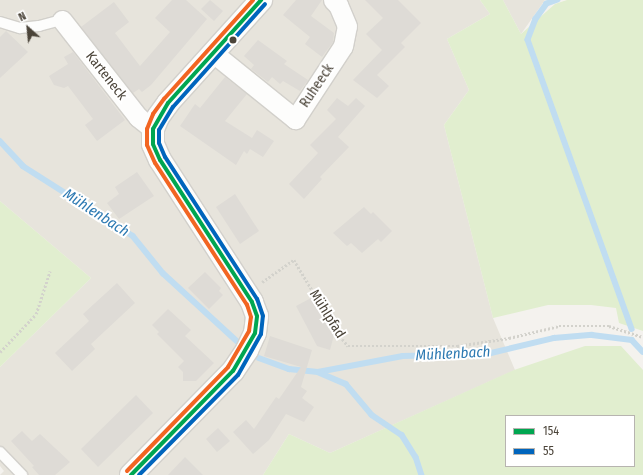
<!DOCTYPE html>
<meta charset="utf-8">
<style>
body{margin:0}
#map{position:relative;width:643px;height:475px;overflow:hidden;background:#f4f2ee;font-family:"Fira Sans Condensed",sans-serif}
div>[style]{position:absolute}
.residential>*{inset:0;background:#e7e4dc}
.green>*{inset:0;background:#e1eecf}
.stream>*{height:5.5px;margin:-2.75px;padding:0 2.75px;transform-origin:2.75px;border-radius:2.75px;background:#c0ddf1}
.building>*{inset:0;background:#dedbd6}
.path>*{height:2.5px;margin-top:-1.25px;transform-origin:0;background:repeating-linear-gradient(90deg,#d3d2cc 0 2px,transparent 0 4px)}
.roads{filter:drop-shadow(1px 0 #d2d0cb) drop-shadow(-1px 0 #d2d0cb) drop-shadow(0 1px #d2d0cb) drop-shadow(0 -1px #d2d0cb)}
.service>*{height:10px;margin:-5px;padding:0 5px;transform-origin:5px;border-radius:5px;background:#fdfdfc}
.minor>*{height:19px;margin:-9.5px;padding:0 9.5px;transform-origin:9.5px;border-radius:9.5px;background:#fdfdfc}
.tertiary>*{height:22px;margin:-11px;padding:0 11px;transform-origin:11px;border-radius:11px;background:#fdfdfc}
.bus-1>*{height:4px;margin:-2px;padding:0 2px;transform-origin:2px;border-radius:2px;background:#00a651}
.bus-2>*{height:4px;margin:-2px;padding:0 2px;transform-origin:2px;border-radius:2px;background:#0065bd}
.bus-3>*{height:4px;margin:-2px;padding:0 2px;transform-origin:2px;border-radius:2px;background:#f26522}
.dots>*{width:11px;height:11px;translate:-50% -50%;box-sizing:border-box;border:2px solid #fff;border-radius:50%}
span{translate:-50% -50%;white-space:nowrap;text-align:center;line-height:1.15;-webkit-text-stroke:4px #fff;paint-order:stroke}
.street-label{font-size:14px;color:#4b4439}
.water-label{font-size:15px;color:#2e7ab2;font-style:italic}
.legend{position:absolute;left:505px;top:415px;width:130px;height:52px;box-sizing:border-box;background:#fff;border:1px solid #b7b4b0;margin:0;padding:5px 7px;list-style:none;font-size:12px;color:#4b4439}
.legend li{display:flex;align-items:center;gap:8px;height:20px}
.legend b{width:20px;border:1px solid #b7b4b0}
.north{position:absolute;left:8px;top:8px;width:40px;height:40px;-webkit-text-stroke:3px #fff;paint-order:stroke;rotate:333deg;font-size:11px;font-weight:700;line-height:16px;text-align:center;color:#4b4439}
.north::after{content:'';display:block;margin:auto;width:14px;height:18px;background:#4b4439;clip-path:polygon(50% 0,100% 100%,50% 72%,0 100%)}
</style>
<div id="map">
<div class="residential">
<i style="clip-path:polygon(0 0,480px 0,490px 14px,447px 39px,469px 90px,444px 125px,493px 318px,515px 370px,330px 453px,289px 434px,263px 475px,0 475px,4px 471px,0 466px,0 367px,91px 278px,0 201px)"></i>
<i style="clip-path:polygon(503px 0,545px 0,521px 34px)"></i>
</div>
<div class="green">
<i style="clip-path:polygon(480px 0,503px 0,521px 34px,555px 4px,567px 0,643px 0,643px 331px,619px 323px,616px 308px,591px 305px,548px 305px,493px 318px,444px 125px,469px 90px,447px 39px,490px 14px)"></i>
<i style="clip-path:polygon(0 201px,91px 278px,0 367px)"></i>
<i style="clip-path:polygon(evenodd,585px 346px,621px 346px,643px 370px,643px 475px,263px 475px,289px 434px,330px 453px,514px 370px,585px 346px,506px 416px,634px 416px,634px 466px,506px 466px,506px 416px)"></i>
</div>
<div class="stream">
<i style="left:558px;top:0;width:12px;rotate:160deg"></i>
<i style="left:547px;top:4px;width:19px;rotate:126deg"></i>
<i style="left:536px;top:19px;width:22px;rotate:111deg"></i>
<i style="left:528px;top:40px;width:307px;rotate:70.2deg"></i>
<i style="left:0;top:141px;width:34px;rotate:47deg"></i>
<i style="left:23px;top:166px;width:130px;rotate:32.5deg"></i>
<i style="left:133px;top:236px;width:48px;rotate:51deg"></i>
<i style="left:163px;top:273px;width:103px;rotate:42.6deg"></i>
<i style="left:259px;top:358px;width:32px;rotate:20deg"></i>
<i style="left:289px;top:369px;width:29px;rotate:6deg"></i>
<i style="left:318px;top:372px;width:86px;rotate:-10.7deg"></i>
<i style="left:403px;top:356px;width:84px;rotate:-1.4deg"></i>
<i style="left:487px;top:354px;width:69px;rotate:-13.4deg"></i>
<i style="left:554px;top:338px;width:38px;rotate:-5deg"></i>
<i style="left:592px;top:335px;width:40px;rotate:7.1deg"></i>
<i style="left:632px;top:340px;width:16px;rotate:47deg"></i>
<i style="left:320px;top:373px;width:28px;rotate:23deg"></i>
<i style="left:346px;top:384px;width:40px;rotate:50deg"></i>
<i style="left:372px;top:415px;width:36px;rotate:34deg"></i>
<i style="left:402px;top:435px;width:26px;rotate:58deg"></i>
<i style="left:416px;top:457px;width:19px;rotate:72deg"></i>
</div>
<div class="building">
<i style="clip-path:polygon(172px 0,186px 0,207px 19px,151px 85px,142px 92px,139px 89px,133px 93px,81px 27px,114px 2px,129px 22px,115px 33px,140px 66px,170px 32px,155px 18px)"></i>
<i style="clip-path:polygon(210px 0,223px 11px,214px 21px,201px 9px)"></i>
<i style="clip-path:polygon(296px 0,322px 0,311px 16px,334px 33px,333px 42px,322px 57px,305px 44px,310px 37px,283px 15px)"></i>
<i style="clip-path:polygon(365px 0,398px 0,421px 23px,401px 43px,405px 47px,377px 75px,389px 86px,377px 98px,353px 80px,382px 50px,366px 34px,383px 18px)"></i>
<i style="clip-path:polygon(6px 31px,28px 52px,0 78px,0 37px)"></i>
<i style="clip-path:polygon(258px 40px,287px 61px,284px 64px,308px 80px,300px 91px,283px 81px,280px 84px,272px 77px,268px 82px,251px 69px,254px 65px,244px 56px)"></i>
<i style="clip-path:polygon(73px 52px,125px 120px,97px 141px,85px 125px,93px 119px,68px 86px,64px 88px,54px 85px,49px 76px,68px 64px,64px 57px)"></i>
<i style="clip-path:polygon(225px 77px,247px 94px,225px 121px,252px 138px,257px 130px,274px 141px,263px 157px,250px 149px,247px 154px,244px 151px,236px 165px,180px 126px,195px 104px,200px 108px)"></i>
<i style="clip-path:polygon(337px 98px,348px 106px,356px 98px,365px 106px,338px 137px,349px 147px,320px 177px,322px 179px,304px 199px,289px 184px,318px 153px,310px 145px,336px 119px,327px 110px)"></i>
<i style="clip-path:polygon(137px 172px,154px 196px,119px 219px,107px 203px,119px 194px,115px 187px)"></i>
<i style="clip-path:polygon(235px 194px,259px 231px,240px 244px,216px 207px)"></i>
<i style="clip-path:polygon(364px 207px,371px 214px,373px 212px,392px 231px,381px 242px,378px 239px,362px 253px,351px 243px,347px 246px,333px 233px)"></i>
<i style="clip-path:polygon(205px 272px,221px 288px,219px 291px,223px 295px,209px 309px,188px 288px)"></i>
<i style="clip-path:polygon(117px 283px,135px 303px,91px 344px,95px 349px,72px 371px,55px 353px,89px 321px,83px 314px)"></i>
<i style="clip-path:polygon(313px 297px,334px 335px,330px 350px,317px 346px,296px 306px)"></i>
<i style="clip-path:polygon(168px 309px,191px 330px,185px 336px,214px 363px,196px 381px,183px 381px,183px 372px,178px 367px,184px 361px,157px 334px,159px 332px,152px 325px)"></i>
<i style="clip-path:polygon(270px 336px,312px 350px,301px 387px,307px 391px,302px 398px,314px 407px,304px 422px,286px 414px,269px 440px,253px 454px,233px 432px,246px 420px,254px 429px,276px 397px,279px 399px,301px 367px,264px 356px)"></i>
<i style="clip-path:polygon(136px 395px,153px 413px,98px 467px,81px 449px)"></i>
<i style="clip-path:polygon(218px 428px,230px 441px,217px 452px,206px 439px)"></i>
<i style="clip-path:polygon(22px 431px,32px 441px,40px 434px,70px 462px,55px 475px,39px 475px,32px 467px,34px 466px,11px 441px)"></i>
<i style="clip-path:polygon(185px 457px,203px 475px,168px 475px)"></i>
</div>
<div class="path">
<i style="left:262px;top:282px;width:39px;rotate:-35deg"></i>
<i style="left:294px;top:260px;width:89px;rotate:58.8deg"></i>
<i style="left:340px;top:336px;width:13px;rotate:51deg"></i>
<i style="left:348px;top:346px;width:109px"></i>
<i style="left:457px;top:346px;width:53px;rotate:-8.7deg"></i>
<i style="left:509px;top:338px;width:51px;rotate:-13.5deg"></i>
<i style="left:559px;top:326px;width:50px"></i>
<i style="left:609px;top:326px;width:36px;rotate:18deg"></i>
<i style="left:0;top:352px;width:52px;rotate:-46.5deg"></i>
<i style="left:36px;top:314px;width:45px;rotate:-72deg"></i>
</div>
<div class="roads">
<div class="service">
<i style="left:0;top:22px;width:21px;rotate:17deg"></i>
<i style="left:20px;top:28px;width:19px;rotate:-6deg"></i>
<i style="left:39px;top:26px;width:24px;rotate:-15deg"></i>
<i style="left:0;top:452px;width:32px;rotate:46deg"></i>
</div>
<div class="minor">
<i style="left:62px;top:20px;width:123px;rotate:51.9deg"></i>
<i style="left:138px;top:117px;width:19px;rotate:39deg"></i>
<i style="left:212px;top:52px;width:107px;rotate:38.9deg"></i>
<i style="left:295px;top:119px;width:87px;rotate:-56.7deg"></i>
<i style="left:343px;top:46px;width:20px;rotate:-79deg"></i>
<i style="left:347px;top:26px;width:23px;rotate:-113deg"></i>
<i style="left:338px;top:5px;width:7px;rotate:-135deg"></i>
</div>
<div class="tertiary">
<i style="left:131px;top:475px;width:146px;rotate:-45.6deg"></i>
<i style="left:233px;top:371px;width:25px;rotate:-56deg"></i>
<i style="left:247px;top:350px;width:19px;rotate:-65deg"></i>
<i style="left:255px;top:333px;width:17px;rotate:-83deg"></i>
<i style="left:257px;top:316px;width:15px;rotate:-110deg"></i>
<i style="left:252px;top:302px;width:169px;rotate:-122.9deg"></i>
<i style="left:160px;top:160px;width:17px;rotate:-114deg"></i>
<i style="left:153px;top:144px;width:15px;rotate:-90deg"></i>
<i style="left:153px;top:129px;width:13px;rotate:-67deg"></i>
<i style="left:158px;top:117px;width:17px;rotate:-54deg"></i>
<i style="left:168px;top:103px;width:139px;rotate:-47.9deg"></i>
</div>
</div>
<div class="bus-1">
<i style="left:131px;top:475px;width:146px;rotate:-45.6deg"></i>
<i style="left:233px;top:371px;width:44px;rotate:-59.9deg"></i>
<i style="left:255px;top:333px;width:17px;rotate:-83deg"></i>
<i style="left:257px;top:316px;width:15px;rotate:-110deg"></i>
<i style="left:252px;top:302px;width:169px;rotate:-122.9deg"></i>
<i style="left:160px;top:160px;width:17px;rotate:-114deg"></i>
<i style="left:153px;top:144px;width:15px;rotate:-90deg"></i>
<i style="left:153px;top:129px;width:30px;rotate:-60deg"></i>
<i style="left:168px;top:103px;width:139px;rotate:-47.9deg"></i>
</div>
<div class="bus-2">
<i style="left:139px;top:475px;width:141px;rotate:-45.3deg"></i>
<i style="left:238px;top:375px;width:47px;rotate:-60.7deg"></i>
<i style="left:261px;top:334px;width:18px;rotate:-84deg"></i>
<i style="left:263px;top:316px;width:18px;rotate:-109deg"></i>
<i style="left:257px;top:299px;width:169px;rotate:-122.9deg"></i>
<i style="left:165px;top:157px;width:15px;rotate:-113deg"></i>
<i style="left:159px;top:143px;width:13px;rotate:-90deg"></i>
<i style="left:159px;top:130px;width:27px;rotate:-59deg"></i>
<i style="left:173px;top:107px;width:138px;rotate:-48.2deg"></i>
</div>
<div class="bus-3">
<i style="left:127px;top:471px;width:145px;rotate:-45.8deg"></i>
<i style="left:228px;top:367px;width:42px;rotate:-59.7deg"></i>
<i style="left:249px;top:331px;width:14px;rotate:-82deg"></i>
<i style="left:251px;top:317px;width:13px;rotate:-108deg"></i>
<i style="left:247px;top:305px;width:169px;rotate:-122.9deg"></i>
<i style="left:155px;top:163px;width:20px;rotate:-114deg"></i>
<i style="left:147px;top:145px;width:16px;rotate:-90deg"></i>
<i style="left:147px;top:129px;width:16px;rotate:-68deg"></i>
<i style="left:153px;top:114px;width:19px;rotate:-54deg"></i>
<i style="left:164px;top:99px;width:133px;rotate:-48deg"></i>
</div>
<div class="dots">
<i style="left:233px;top:40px;background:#4b4439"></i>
</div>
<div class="street-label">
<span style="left:106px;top:76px;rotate:52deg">Karteneck</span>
<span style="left:317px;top:86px;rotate:-56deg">Ruheeck</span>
<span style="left:327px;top:314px;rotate:58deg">Mühlpfad</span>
</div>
<div class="water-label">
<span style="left:96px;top:213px;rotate:33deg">Mühlenbach</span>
<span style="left:453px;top:354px;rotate:-3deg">Mühlenbach</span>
</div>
<ul class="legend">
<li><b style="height:5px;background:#00a651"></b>154</li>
<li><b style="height:5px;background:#0065bd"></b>55</li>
</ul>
<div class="north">N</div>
</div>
